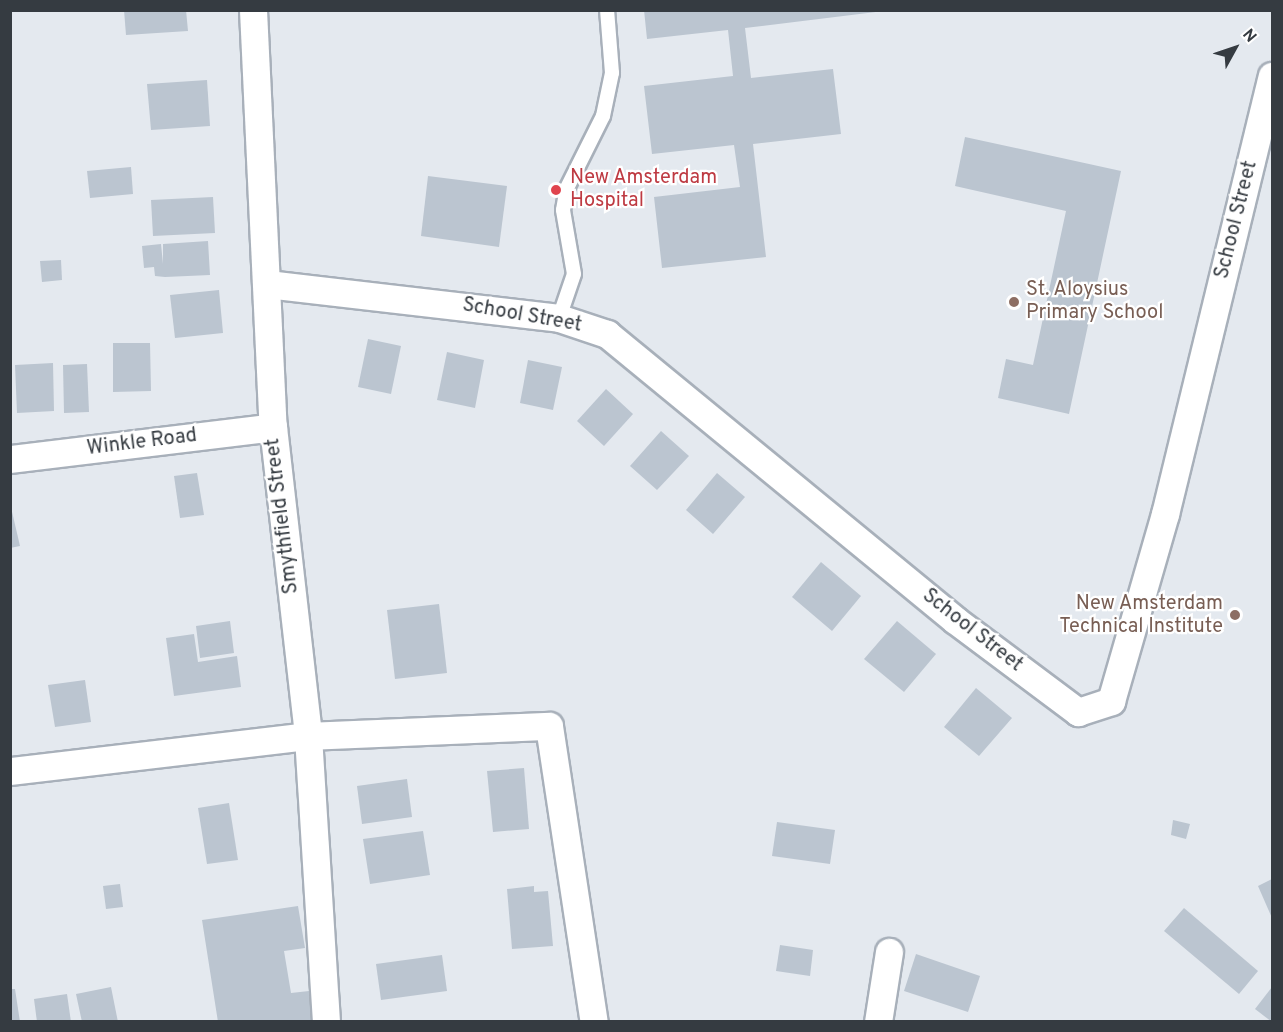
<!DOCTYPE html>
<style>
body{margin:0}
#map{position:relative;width:1283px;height:1032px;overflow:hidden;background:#e4e9ef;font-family:Overpass,sans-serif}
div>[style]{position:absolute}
.building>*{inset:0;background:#bbc5d0}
.roads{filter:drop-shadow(2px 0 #a8b0ba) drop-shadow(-2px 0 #a8b0ba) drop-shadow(0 2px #a8b0ba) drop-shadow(0 -2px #a8b0ba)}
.lane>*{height:14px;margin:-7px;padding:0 7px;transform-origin:7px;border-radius:7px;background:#fff}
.street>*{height:27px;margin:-13.5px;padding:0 13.5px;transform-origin:13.5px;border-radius:13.5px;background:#fff}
.dots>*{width:16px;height:16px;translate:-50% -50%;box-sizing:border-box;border:3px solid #fff;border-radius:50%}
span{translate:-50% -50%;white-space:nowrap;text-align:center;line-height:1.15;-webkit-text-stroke:4.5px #fff;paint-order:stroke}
.health-label{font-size:20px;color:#be3a42}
.left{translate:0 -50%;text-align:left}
.street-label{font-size:20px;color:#353b41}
.education-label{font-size:20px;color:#785e54}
.right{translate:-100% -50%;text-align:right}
.frame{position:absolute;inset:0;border:12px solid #353b41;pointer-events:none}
.north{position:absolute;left:1205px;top:18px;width:60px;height:60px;-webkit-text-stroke:4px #fff;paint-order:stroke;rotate:50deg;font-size:16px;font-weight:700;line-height:24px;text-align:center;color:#353b41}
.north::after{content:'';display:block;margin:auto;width:21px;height:27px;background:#353b41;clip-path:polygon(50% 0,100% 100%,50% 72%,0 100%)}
</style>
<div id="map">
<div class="building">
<i style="clip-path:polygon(124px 10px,186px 10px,188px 31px,126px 35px)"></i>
<i style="clip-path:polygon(644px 10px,892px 10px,745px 28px,751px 78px,833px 69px,841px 134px,753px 144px,766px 257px,662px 268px,654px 197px,740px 187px,734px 145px,652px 154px,644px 86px,733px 76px,728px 30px,647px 39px)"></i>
<i style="clip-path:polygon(207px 80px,210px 126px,151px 130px,147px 84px)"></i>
<i style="clip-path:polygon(965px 137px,1121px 171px,1069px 414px,998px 398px,1006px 359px,1033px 365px,1066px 211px,955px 186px)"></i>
<i style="clip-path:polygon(131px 167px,133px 194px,90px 198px,87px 171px)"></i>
<i style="clip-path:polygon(428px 176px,507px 186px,499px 247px,421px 236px)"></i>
<i style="clip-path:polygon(213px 197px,215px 233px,153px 236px,151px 200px)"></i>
<i style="clip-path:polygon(208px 241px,210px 275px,165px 277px,155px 276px,154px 267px,144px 268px,142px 246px,161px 244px,163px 264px,163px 244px)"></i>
<i style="clip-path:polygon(61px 260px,62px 280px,42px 282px,40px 261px)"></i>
<i style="clip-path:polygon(219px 290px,223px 333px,175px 338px,170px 295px)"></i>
<i style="clip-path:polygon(368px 339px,401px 346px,391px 394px,358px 387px)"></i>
<i style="clip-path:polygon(113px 343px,150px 343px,151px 391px,113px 392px)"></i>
<i style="clip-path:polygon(447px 352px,484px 360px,475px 408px,437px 400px)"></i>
<i style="clip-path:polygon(528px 360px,562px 367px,553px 410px,520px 403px)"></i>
<i style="clip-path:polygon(53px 363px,54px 411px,17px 413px,15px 365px)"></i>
<i style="clip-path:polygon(87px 364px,89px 412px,64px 413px,63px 365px)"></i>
<i style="clip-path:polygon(606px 389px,633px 414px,604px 446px,577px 421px)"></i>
<i style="clip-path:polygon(661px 431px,689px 456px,657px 490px,630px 466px)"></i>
<i style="clip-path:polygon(197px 473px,204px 515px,180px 518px,174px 476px)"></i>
<i style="clip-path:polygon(717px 473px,745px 497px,713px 534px,686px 510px)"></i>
<i style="clip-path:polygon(10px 503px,20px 546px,10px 548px)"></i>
<i style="clip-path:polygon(821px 562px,861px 596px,832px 631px,792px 597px)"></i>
<i style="clip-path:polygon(439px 604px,447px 673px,395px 679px,387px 610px)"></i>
<i style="clip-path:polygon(230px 621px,234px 653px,200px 658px,196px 626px)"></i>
<i style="clip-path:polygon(897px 621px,936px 654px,904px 692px,864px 659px)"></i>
<i style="clip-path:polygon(194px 634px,198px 662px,237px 656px,241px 687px,174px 696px,166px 638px)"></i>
<i style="clip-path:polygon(85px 680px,91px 722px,55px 727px,48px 685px)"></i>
<i style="clip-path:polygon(976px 688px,1012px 718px,979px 756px,944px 727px)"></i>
<i style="clip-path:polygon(524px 768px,529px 829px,493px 832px,487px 771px)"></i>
<i style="clip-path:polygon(407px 779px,412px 817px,362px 824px,357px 786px)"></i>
<i style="clip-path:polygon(229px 803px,238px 860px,207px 864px,198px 808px)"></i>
<i style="clip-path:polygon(1173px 820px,1190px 824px,1186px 839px,1171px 835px)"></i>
<i style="clip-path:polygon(777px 822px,835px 830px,830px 864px,772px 856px)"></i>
<i style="clip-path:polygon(423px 831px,430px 875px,370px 884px,363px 839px)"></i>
<i style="clip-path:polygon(1272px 879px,1272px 918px,1258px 886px)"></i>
<i style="clip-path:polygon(120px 884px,123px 907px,106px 909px,103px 886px)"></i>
<i style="clip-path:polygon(534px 886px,534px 892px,548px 891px,553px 946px,512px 949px,507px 889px)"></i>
<i style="clip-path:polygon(298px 906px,305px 948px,284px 951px,291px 993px,309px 991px,314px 1022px,218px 1022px,202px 920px)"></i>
<i style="clip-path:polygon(1184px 908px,1258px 971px,1239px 994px,1164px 931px)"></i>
<i style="clip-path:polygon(780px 945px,813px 950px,810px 976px,776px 971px)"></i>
<i style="clip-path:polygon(916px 954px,980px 976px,968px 1012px,904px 991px)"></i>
<i style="clip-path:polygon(442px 955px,447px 991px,381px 1000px,376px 964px)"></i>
<i style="clip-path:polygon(111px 987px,118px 1022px,82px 1022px,76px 994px)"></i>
<i style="clip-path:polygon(1272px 987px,1272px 1022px,1255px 1009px)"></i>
<i style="clip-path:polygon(10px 989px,15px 989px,20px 1022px,10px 1022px)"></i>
<i style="clip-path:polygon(67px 994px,71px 1022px,37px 1022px,34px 999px)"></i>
</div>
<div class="roads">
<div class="lane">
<i style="left:559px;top:318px;width:46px;rotate:-71.2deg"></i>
<i style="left:574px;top:274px;width:65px;rotate:-99.8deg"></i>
<i style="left:563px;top:210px;width:22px;rotate:-80deg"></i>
<i style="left:567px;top:188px;width:80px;rotate:-63.4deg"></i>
<i style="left:603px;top:116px;width:44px;rotate:-78.2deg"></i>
<i style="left:612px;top:73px;width:63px;rotate:-94.5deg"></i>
</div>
<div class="street">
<i style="left:253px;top:10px;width:417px;rotate:87.3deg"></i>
<i style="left:273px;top:427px;width:311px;rotate:83.5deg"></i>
<i style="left:308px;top:736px;width:287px;rotate:86.4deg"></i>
<i style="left:267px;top:284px;width:294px;rotate:6.6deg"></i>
<i style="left:559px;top:318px;width:51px;rotate:18.4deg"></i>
<i style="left:607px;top:334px;width:450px;rotate:39.4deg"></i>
<i style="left:955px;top:620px;width:154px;rotate:36.8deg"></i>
<i style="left:1078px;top:712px;width:35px;rotate:-18deg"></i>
<i style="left:1111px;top:701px;width:195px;rotate:-73.9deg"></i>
<i style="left:1165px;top:514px;width:451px;rotate:-76.3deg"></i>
<i style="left:10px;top:459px;width:265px;rotate:-6.9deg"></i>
<i style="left:10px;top:771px;width:300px;rotate:-6.7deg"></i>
<i style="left:308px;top:736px;width:241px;rotate:-2.4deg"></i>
<i style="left:549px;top:726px;width:299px;rotate:81.4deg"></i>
<i style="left:878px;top:1022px;width:71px;rotate:-81.1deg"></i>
</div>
</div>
<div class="dots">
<i style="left:556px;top:190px;background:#e0444e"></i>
<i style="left:1014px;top:302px;background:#8d6e63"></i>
<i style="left:1235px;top:615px;background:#8d6e63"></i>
</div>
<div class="health-label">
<span class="left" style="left:570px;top:190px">New Amsterdam<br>Hospital</span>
</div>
<div class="street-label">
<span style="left:1237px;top:220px;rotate:-76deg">School Street</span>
<span style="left:522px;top:316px;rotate:10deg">School Street</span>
<span style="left:142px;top:443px;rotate:-7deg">Winkle Road</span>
<span style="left:283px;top:516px;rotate:-97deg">Smythfield Street</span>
<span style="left:972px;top:631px;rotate:38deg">School Street</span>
</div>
<div class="education-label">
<span class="left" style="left:1026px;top:302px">St. Aloysius<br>Primary School</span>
<span class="right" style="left:1223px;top:616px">New Amsterdam<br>Technical Institute</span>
</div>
<div class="frame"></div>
<div class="north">N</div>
</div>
